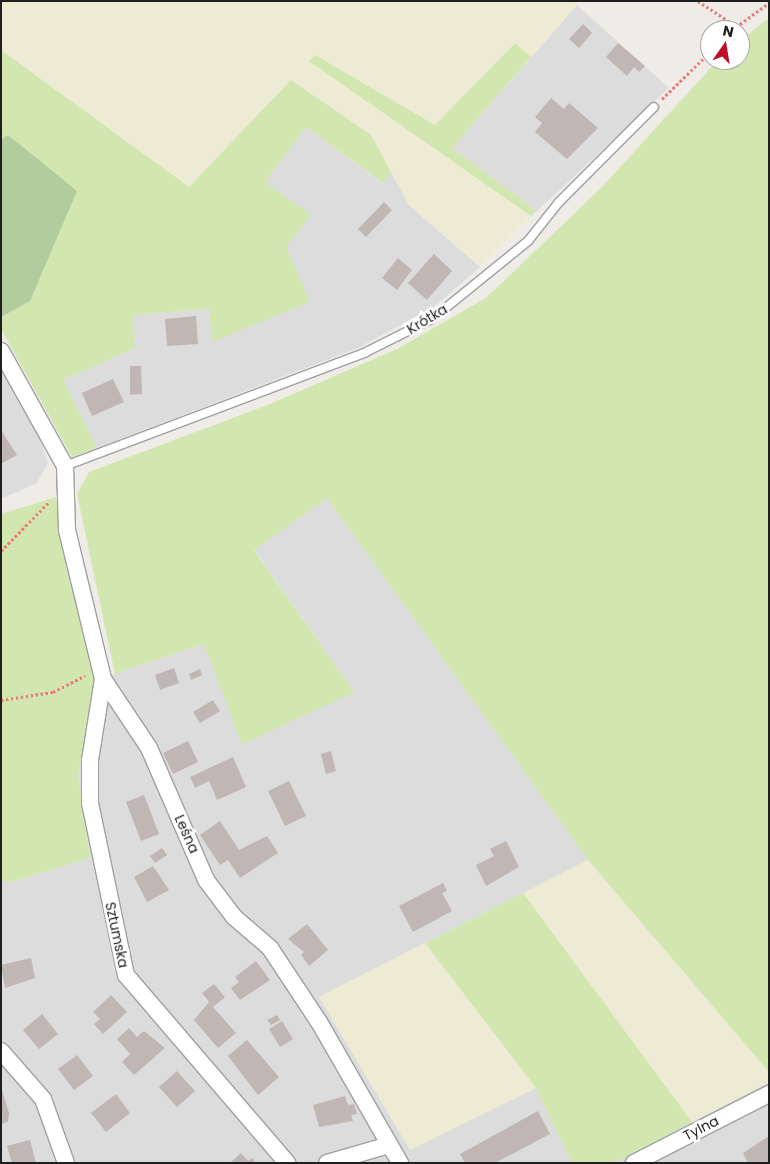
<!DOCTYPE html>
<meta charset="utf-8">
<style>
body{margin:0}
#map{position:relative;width:770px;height:1164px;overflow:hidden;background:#efebe6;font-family:Poppins,sans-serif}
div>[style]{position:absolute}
.residential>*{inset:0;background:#dddcdc}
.farmland>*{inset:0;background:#edebd3}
.grass>*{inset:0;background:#d2e6b0}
.forest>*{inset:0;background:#b2cc9e}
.building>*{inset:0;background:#c0b6b3}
.path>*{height:3px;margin-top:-1.5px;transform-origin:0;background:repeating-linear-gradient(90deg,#f0767a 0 2.5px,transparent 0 5px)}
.roads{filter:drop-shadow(1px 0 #a0a0a0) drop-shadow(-1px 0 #a0a0a0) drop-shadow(0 1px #a0a0a0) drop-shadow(0 -1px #a0a0a0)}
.service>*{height:8px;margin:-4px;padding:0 4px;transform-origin:4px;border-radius:4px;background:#fff}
.minor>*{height:16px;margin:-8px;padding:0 8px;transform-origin:8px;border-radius:8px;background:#fff}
span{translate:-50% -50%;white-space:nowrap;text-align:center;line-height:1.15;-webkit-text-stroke:5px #fff;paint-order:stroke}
.street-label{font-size:14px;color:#1f1f1f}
.frame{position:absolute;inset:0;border:2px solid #1f1f1f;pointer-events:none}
.north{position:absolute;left:700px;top:20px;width:50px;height:50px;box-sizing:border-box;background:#fff;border:1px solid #a5a5a5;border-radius:50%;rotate:13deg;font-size:14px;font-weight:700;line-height:20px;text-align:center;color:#1f1f1f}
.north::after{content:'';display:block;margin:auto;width:18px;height:22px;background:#c10e27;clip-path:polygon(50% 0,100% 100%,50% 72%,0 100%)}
</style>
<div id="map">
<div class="residential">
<i style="clip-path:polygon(577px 5px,669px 88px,537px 211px,452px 148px)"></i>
<i style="clip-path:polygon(306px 127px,382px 183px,391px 172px,409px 205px,480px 267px,434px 307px,358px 348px,97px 448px,63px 380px,135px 348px,133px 315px,209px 309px,212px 341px,310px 215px,265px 182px)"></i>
<i style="clip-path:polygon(1px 368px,35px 426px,48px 462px,37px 483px,1px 499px)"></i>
<i style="clip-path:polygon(327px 498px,588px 860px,319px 997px,410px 1149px,536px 1088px,572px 1163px,1px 1163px,1px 878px,9px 883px,90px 858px,78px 775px,95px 681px,204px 644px,354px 692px,254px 549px)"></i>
<i style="clip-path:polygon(769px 1082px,769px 1163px,613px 1163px,692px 1122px)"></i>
</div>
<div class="farmland">
<i style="clip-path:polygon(1px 1px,580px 1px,531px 57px,515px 43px,435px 125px,315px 55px,310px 61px,531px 216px,480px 267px,409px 205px,371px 135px,291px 80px,189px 187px,1px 50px)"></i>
<i style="clip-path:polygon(588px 860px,769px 1072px,769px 1082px,692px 1122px,523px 893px)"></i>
<i style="clip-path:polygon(425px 943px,536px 1088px,410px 1150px,319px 997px)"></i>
</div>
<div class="grass">
<i style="clip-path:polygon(769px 18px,769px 1072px,588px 860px,327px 498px,254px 550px,354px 692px,242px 745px,204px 644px,115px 674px,77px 494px,89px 472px,270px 404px,397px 349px,486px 298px,602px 187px,718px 60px,740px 60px,740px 41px)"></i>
<i style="clip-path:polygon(515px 43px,531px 57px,452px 148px,537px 211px,531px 216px,309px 61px,315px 55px,435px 125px)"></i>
<i style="clip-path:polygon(1px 50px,189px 187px,291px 80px,371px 135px,391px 172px,383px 183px,306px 127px,265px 182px,311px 215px,286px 247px,310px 302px,212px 342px,209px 309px,133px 315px,135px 348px,63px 380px,97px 448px,72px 457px,1px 329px,1px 317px,30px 301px,9px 135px,1px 140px)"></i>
<i style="clip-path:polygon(56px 497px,95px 681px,78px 775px,90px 858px,8px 883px,1px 878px,1px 514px)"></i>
<i style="clip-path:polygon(523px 893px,692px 1122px,613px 1163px,572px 1163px,536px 1088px,425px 943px)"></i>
</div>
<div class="forest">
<i style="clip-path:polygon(8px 135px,77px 191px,30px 301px,1px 317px,1px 140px)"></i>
</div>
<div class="building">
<i style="clip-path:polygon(583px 24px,592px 33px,579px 48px,569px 39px)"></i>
<i style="clip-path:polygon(618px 43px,645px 66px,639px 72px,634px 67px,627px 76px,606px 57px)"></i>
<i style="clip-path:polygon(551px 98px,564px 109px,569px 103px,598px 128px,567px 159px,535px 132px,542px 123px,535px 117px)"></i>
<i style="clip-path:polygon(384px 202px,392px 210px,366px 237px,358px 229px)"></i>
<i style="clip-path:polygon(434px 254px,452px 271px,427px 300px,408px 283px)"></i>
<i style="clip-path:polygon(398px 258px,412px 270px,397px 290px,382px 278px)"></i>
<i style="clip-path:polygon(196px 316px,198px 344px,167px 346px,165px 319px)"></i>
<i style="clip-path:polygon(130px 366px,141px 366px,142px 394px,130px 395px)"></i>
<i style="clip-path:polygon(113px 379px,124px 402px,92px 416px,82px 393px)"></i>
<i style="clip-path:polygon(1px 430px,17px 455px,1px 464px)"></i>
<i style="clip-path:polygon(174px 668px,179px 683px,160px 690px,155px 675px)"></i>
<i style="clip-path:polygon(200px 669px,202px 675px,191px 680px,189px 674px)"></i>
<i style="clip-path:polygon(213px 700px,220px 711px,200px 723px,193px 712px)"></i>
<i style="clip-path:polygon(188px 741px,198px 762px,173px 774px,163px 753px)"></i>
<i style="clip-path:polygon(331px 751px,336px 771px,326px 774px,321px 754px)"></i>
<i style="clip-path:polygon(233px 757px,246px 787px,217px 800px,209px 781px,195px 788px,190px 777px)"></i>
<i style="clip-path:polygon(289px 781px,306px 816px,285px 826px,268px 791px)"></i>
<i style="clip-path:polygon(144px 795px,159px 834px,141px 841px,126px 802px)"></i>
<i style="clip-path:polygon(220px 821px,239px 850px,267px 836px,278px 853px,240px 878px,228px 860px,220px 865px,200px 835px)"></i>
<i style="clip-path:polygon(506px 841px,519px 867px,486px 886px,476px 865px,494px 856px,490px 849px)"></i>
<i style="clip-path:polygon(162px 848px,167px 855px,155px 863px,150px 856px)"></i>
<i style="clip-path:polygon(153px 866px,169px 890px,147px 902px,134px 877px)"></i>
<i style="clip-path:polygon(443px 883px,447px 891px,442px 893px,452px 911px,413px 932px,399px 906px)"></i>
<i style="clip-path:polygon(307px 924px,328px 950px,309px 966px,301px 955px,304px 952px,288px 939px)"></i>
<i style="clip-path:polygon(31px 958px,35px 978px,5px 988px,1px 965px)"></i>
<i style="clip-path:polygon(256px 961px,270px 980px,240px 1000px,231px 988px,239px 982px,235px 977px)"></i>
<i style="clip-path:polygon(214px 984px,225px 997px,213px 1007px,236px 1033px,218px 1048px,194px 1020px,209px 1002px,202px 993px)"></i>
<i style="clip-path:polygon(111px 995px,127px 1012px,103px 1034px,94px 1024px,100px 1019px,93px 1012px)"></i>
<i style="clip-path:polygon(42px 1014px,58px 1034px,39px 1049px,23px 1030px)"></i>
<i style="clip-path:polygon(277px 1015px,280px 1020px,271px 1025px,267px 1020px)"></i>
<i style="clip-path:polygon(282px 1021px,293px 1039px,280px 1047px,269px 1029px)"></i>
<i style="clip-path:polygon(129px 1028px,137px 1037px,144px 1031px,165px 1048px,134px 1075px,122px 1062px,130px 1054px,117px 1039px)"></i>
<i style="clip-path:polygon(247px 1040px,279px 1077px,258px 1095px,228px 1056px)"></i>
<i style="clip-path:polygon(77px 1055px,93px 1076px,74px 1090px,58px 1069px)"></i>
<i style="clip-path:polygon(177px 1071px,195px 1091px,177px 1107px,159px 1087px)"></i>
<i style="clip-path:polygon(1px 1087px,9px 1113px,8px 1122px,1px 1124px)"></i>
<i style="clip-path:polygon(116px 1094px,130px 1113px,106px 1132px,91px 1113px)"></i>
<i style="clip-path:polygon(345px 1096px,348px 1105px,354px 1104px,357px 1114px,351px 1115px,353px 1121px,319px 1127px,313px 1105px)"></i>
<i style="clip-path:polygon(538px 1111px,550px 1134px,495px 1163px,465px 1163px,460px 1154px)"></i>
<i style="clip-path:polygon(769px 1136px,769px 1163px,748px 1163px,743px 1153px)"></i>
<i style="clip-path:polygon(30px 1140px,36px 1163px,12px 1163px,7px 1146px)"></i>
<i style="clip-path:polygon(241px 1153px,248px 1161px,252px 1158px,256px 1163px,230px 1163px)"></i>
</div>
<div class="path">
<i style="left:698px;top:1px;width:45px;rotate:33.3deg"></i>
<i style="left:732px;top:30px;width:46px;rotate:-36.1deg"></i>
<i style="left:662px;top:99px;width:67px;rotate:-44.4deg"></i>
<i style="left:1px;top:551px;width:70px;rotate:-45.6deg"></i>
<i style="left:1px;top:700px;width:53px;rotate:-8.7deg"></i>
<i style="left:53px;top:692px;width:36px;rotate:-27deg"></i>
</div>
<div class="roads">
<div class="service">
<i style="left:65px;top:466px;width:322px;rotate:-20.7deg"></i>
<i style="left:366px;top:352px;width:74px;rotate:-26.6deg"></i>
<i style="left:432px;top:319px;width:124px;rotate:-39.1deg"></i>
<i style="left:528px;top:241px;width:50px;rotate:-51.5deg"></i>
<i style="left:559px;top:202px;width:134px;rotate:-45deg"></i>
</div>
<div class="minor">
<i style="left:1px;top:351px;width:132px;rotate:60.9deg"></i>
<i style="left:65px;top:466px;width:64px;rotate:88.2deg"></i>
<i style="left:67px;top:530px;width:153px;rotate:76.4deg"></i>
<i style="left:103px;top:679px;width:83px;rotate:56.3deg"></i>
<i style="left:149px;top:748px;width:144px;rotate:66.6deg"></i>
<i style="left:206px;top:880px;width:46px;rotate:52.9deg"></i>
<i style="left:234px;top:917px;width:48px;rotate:40.7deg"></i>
<i style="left:270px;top:948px;width:89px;rotate:56.5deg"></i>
<i style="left:319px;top:1022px;width:163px;rotate:60.1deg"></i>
<i style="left:103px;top:679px;width:82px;rotate:99.1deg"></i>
<i style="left:90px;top:760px;width:43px;rotate:90deg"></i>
<i style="left:90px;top:803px;width:176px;rotate:78.2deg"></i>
<i style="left:126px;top:975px;width:248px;rotate:49.4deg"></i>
<i style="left:1px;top:1051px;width:64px;rotate:48.8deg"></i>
<i style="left:43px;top:1099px;width:68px;rotate:70.2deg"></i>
<i style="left:327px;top:1163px;width:65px;rotate:-16.2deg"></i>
<i style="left:634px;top:1163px;width:152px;rotate:-27.1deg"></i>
</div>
</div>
<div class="street-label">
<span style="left:427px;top:319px;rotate:-31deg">Krótka</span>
<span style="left:187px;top:834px;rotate:66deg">Leśna</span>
<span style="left:117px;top:935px;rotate:78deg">Sztumska</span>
<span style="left:701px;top:1128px;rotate:-27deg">Tylna</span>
</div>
<div class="frame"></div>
<div class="north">N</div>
</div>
